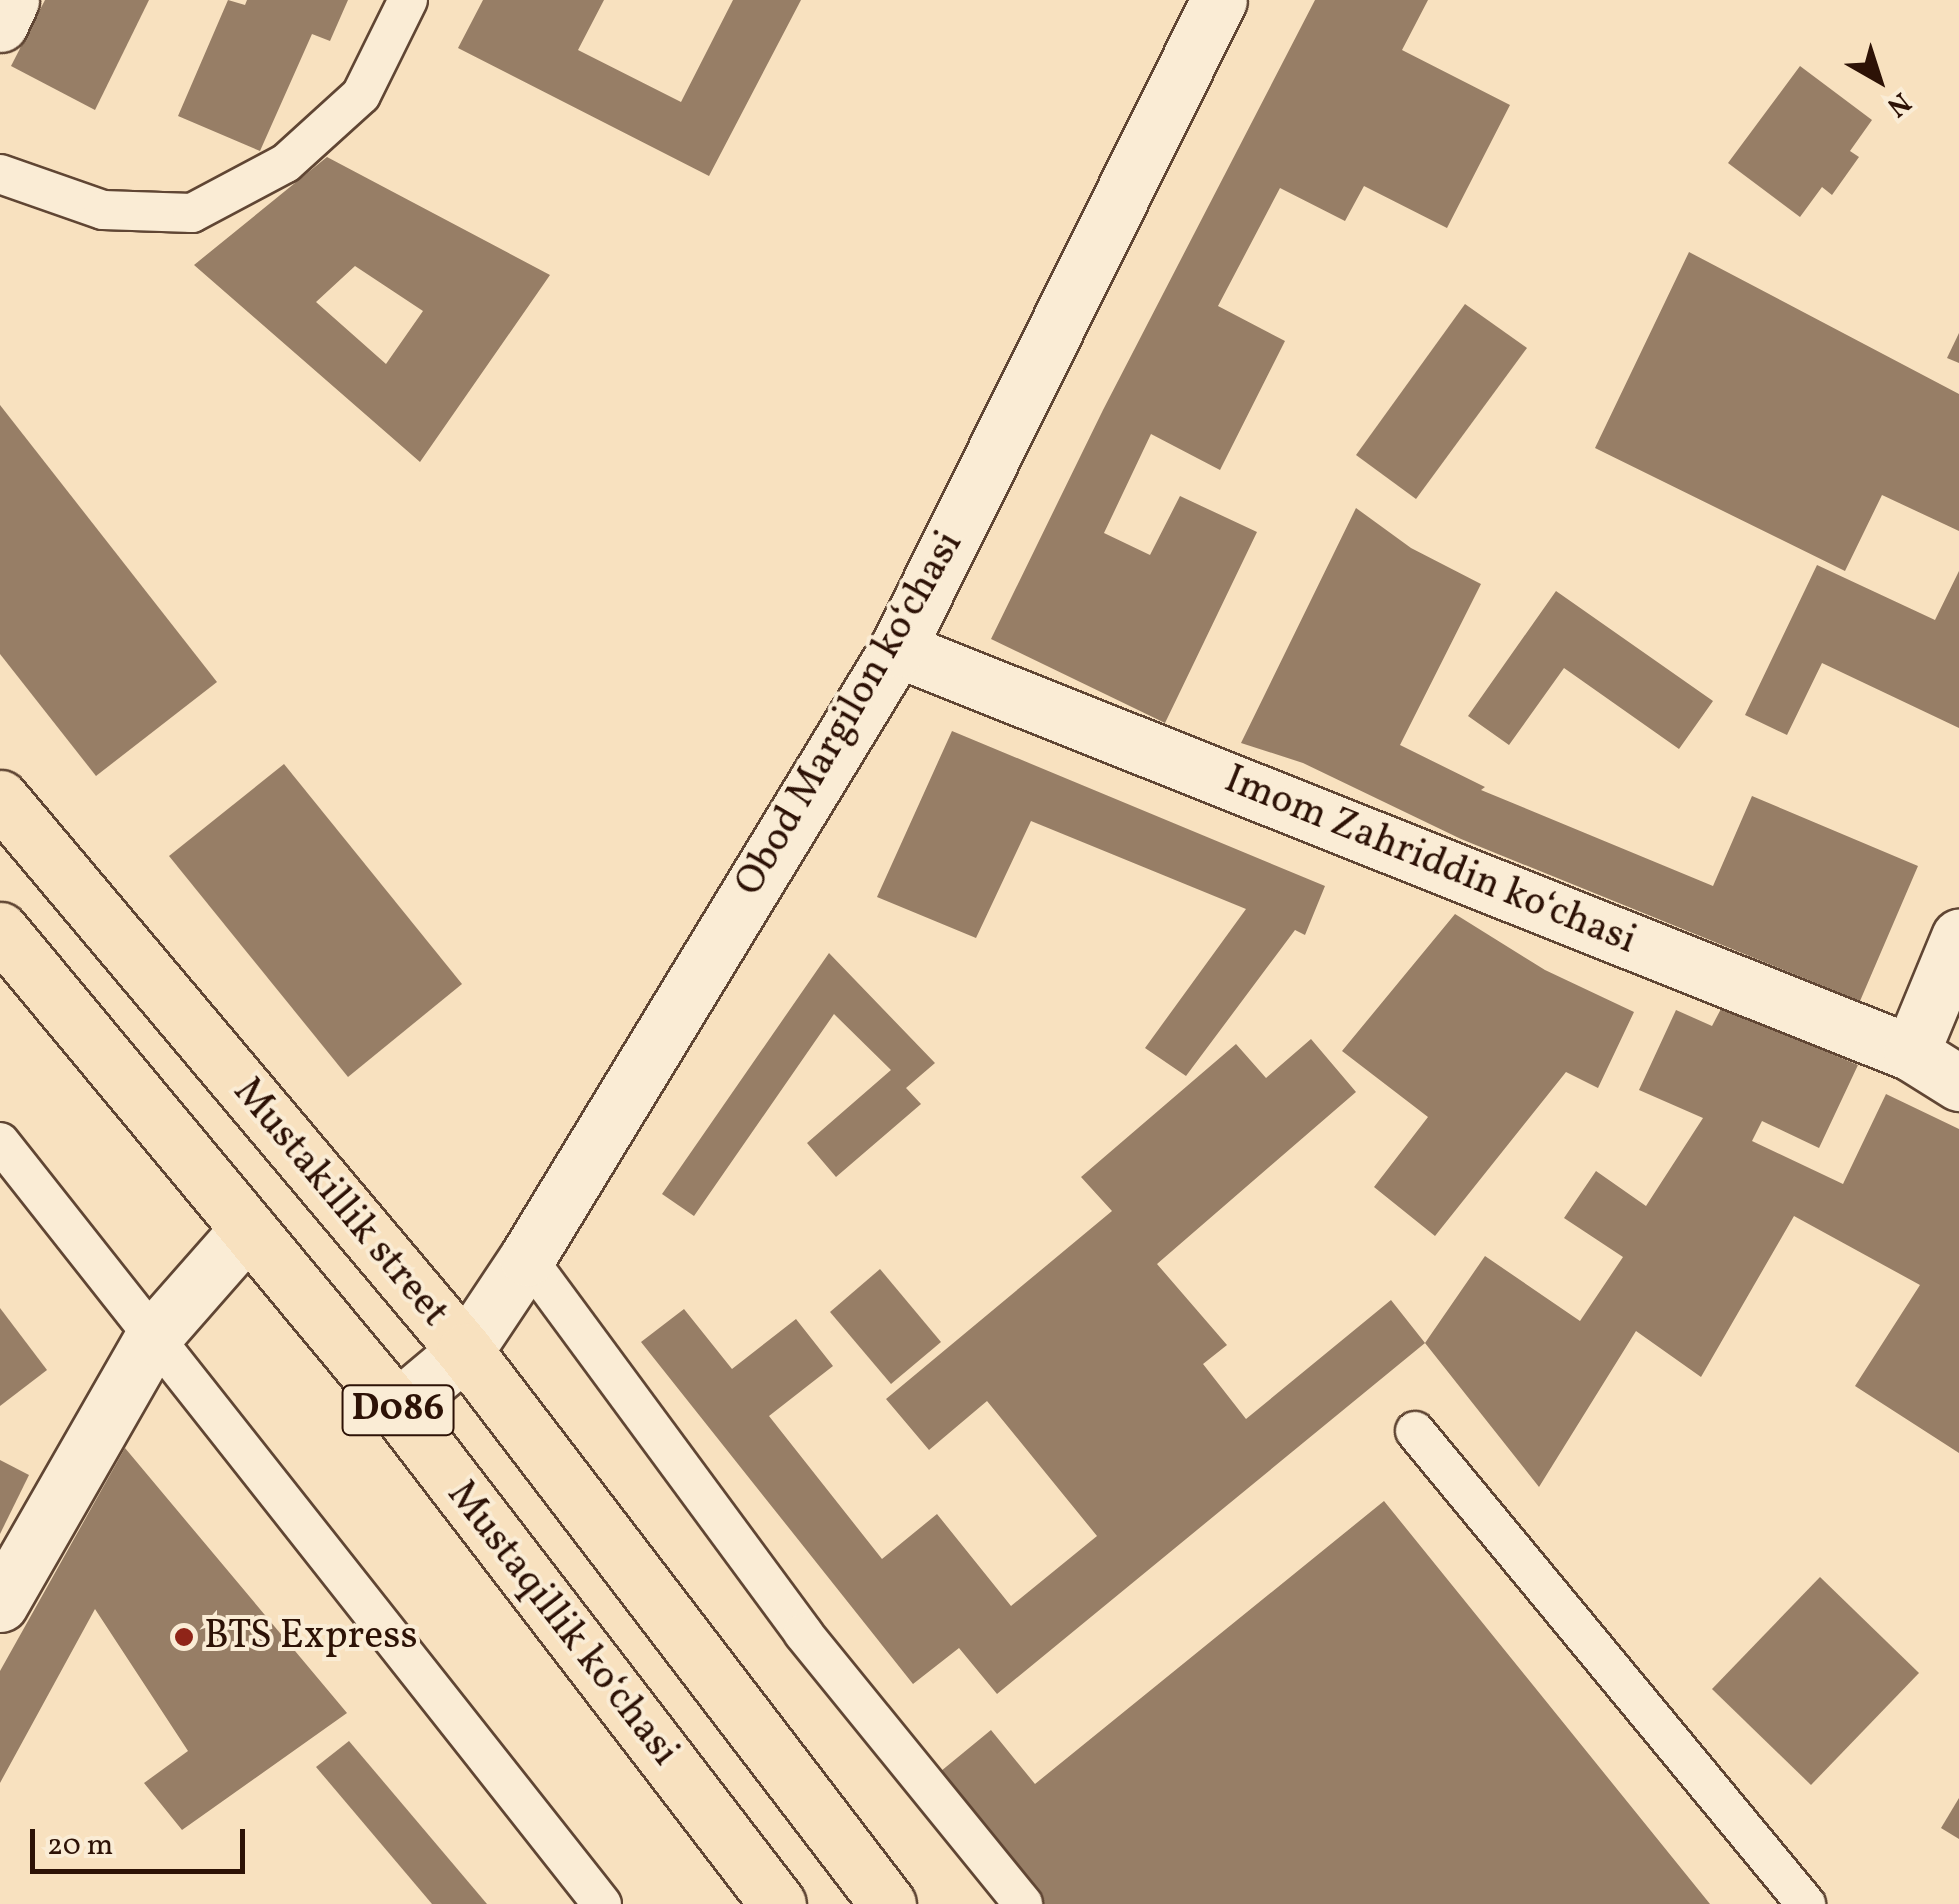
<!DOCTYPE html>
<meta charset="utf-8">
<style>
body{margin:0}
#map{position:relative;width:1959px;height:1904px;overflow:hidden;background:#f8e1bf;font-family:Vollkorn,serif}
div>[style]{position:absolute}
.building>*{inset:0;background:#977e66}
.roads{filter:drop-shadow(2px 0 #604634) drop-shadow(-2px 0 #604634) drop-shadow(0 2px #604634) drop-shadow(0 -2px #604634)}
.lane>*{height:38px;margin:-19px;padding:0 19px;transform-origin:19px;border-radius:19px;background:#faecd5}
.street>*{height:55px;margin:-27.5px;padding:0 27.5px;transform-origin:27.5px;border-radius:27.5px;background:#faecd5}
.primary>*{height:55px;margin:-27.5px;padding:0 27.5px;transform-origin:27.5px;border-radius:27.5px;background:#f8e1bf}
.dots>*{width:28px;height:28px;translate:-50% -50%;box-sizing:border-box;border:5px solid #faecd5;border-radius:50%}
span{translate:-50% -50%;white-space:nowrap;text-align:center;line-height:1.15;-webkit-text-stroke:8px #faecd5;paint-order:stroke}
.shield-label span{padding:2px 8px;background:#faecd5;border:2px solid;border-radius:8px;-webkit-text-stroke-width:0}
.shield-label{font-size:38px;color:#2d1206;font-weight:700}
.street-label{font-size:40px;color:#2d1206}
.poi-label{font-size:40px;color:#2d1206}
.left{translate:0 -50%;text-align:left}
.north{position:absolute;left:1829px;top:30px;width:100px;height:100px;-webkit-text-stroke:8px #faecd5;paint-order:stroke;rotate:141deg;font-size:28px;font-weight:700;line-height:40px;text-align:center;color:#2d1206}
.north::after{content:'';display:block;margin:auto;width:35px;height:45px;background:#2d1206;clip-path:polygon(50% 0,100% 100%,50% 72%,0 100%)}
.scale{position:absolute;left:30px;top:1829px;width:215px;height:45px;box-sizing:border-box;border:5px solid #2d1206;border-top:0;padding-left:12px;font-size:30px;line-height:35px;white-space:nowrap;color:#2d1206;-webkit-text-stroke:8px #faecd5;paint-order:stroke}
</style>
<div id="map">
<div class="building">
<i style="clip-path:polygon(45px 0,149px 0,95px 110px,11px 66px)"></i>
<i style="clip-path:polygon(228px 0,245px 5px,247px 0,348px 0,330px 41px,312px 34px,260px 151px,178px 116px)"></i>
<i style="clip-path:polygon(483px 0,604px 0,578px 50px,681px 102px,733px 0,801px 0,709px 176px,458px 48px)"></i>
<i style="clip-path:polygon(1315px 0,1428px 0,1402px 50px,1510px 105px,1447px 228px,1364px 186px,1345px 221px,1280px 188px,1218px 306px,1285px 341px,1220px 470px,1151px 434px,1104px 533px,1150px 555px,1180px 496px,1257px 532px,1165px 723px,991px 639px,1103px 410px)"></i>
<i style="clip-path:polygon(1800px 66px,1872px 120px,1850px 151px,1859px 157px,1832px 195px,1822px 187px,1800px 217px,1728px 163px)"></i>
<i style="clip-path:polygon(evenodd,327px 157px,550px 275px,420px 462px,194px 265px,327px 157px,355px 266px,423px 311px,386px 364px,316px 302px,355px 266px)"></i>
<i style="clip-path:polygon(1689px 252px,1959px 394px,1959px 531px,1882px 495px,1845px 571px,1595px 448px)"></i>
<i style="clip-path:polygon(1465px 304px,1527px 348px,1416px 499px,1356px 455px)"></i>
<i style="clip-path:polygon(1959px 333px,1959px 363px,1947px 358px)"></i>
<i style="clip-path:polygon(0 405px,217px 682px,96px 776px,0 654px)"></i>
<i style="clip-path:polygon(1356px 508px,1411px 548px,1481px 584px,1400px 745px,1485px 787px,1481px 790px,1713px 886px,1752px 796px,1918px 866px,1860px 1001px,1461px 839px,1303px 763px,1241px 743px)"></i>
<i style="clip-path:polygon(1817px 565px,1935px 620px,1959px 571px,1959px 728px,1822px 663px,1787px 735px,1745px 715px)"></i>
<i style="clip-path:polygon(1556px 591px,1713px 701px,1679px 749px,1564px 668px,1509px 745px,1468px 716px)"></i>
<i style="clip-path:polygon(952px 731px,1325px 886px,1305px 935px,1295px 930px,1186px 1076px,1145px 1048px,1246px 909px,1031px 821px,976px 938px,877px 897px)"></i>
<i style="clip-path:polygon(284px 764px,462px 984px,348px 1077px,169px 856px)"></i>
<i style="clip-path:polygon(1455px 914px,1545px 970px,1634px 1012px,1598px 1088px,1566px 1072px,1435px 1236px,1374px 1187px,1428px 1117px,1342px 1051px)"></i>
<i style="clip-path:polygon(829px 953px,935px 1063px,906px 1088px,921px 1104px,836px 1177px,807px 1143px,891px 1070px,834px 1014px,694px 1216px,662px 1194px)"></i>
<i style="clip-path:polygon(1722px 1007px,1858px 1065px,1819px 1148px,1762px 1121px,1752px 1141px,1843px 1184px,1886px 1094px,1959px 1129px,1959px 1453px,1855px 1386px,1920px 1285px,1794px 1216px,1701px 1377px,1636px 1331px,1539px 1487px,1425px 1343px,1485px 1256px,1580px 1321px,1623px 1257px,1564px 1218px,1596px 1171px,1646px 1206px,1703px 1118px,1639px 1090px,1676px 1010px,1712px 1026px)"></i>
<i style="clip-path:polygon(1311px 1039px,1356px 1092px,1157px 1264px,1227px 1345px,1203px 1364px,1246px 1419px,1391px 1300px,1425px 1343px,997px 1694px,959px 1648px,913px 1684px,641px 1342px,684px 1309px,732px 1369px,796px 1319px,833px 1366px,769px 1416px,882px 1559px,937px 1514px,1011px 1606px,1097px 1536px,987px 1401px,929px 1450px,886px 1399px,1112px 1211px,1081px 1177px,1236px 1044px,1266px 1078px)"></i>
<i style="clip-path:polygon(880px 1269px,941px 1342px,891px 1384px,830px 1312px)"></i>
<i style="clip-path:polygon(0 1308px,47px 1370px,0 1406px)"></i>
<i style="clip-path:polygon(125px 1448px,347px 1713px,182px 1830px,144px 1783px,188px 1751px,95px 1609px,0 1783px,0 1671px)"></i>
<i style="clip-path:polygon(0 1460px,29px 1475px,0 1534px)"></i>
<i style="clip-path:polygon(1384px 1501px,1710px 1904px,1039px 1904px,935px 1776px,991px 1730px,1035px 1784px)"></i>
<i style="clip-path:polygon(1820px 1577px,1919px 1673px,1811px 1785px,1712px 1689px)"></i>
<i style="clip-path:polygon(349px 1741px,487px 1904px,432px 1904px,316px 1767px)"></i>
<i style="clip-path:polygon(1959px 1798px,1959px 1839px,1941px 1828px)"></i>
</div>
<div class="roads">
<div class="lane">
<i style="left:0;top:174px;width:109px;rotate:19.3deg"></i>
<i style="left:103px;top:210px;width:89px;rotate:1.9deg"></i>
<i style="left:192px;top:213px;width:106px;rotate:-28deg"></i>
<i style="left:286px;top:163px;width:101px;rotate:-42.2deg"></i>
<i style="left:361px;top:95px;width:106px;rotate:-63.7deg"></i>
<i style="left:0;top:1142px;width:971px;rotate:51.69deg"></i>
<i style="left:527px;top:1258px;width:466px;rotate:53.6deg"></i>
<i style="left:803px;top:1633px;width:349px;rotate:50.9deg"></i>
<i style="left:1415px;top:1431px;width:614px;rotate:50.42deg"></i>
</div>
<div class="street">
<i style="left:0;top:24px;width:26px;rotate:-65deg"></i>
<i style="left:897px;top:649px;width:1092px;rotate:21.72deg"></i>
<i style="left:1911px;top:1053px;width:57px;rotate:32deg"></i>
<i style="left:1911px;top:1053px;width:126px;rotate:-67.5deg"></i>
<i style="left:397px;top:1408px;width:89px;rotate:-40deg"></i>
<i style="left:465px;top:1351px;width:112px;rotate:-56.3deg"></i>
<i style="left:527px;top:1258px;width:713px;rotate:-58.72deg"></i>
<i style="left:897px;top:649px;width:724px;rotate:-63.61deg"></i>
<i style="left:0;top:1604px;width:308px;rotate:-60.2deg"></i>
<i style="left:153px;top:1337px;width:144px;rotate:-48.7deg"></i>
</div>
<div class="primary">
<i style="left:0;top:798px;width:723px;rotate:49.94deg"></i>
<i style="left:465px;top:1351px;width:696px;rotate:52.59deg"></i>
<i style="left:0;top:930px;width:621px;rotate:50.29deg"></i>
<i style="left:397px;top:1408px;width:625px;rotate:52.47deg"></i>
</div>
</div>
<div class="dots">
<i style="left:184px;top:1637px;background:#8f2418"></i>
</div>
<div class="shield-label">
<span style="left:398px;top:1410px">D086</span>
</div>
<div class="street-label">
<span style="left:850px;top:714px;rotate:-60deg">Obod Margilon koʻchasi</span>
<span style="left:1430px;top:861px;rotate:22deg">Imom Zahriddin koʻchasi</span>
<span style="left:340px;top:1203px;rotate:50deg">Mustakillik street</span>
<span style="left:562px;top:1624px;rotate:52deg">Mustaqillik koʻchasi</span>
</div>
<div class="poi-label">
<span class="left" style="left:204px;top:1637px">BTS Express</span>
</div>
<div class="north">N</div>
<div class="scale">20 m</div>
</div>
